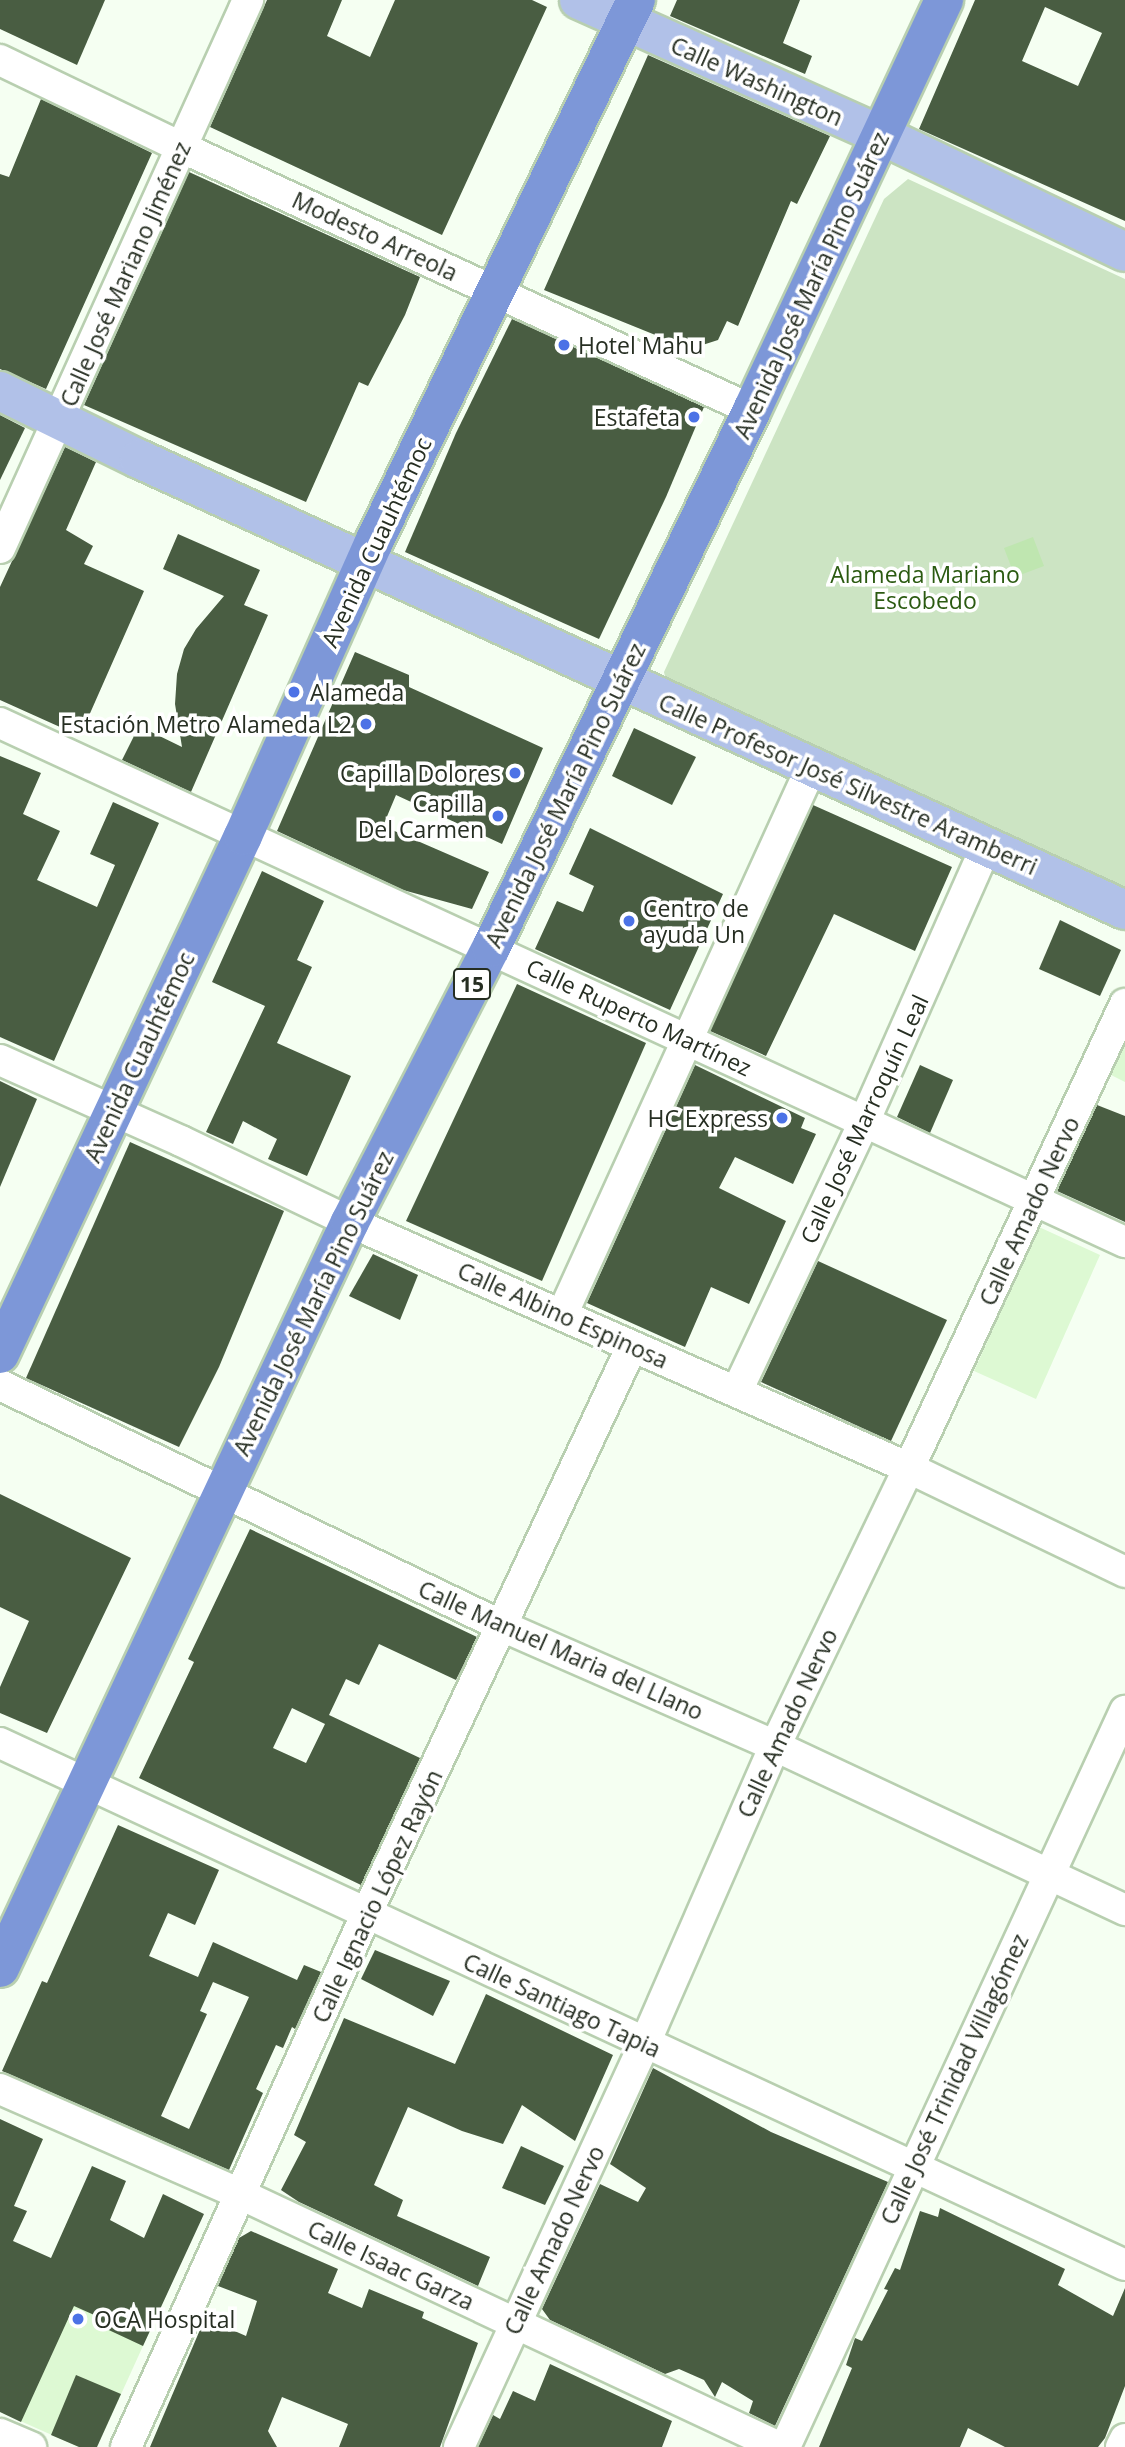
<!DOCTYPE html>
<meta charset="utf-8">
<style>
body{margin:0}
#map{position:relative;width:1125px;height:2447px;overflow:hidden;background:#f5fff2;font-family:"Open Sans",sans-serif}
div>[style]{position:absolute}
.built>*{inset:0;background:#ddf9d3}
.green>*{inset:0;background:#cce4c3}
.water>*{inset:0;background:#bfe6b0}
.building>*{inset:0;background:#495d42}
.roads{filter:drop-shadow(2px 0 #b8cfb0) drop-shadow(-2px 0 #b8cfb0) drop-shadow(0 2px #b8cfb0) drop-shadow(0 -2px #b8cfb0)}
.minor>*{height:30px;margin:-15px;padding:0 15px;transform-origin:15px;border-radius:15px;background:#fff}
.major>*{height:38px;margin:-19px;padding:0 19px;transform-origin:19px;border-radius:19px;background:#b1c1e8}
.highway>*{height:38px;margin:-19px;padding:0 19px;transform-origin:19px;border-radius:19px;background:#7d97d8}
.dots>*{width:19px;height:19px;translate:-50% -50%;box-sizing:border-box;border:4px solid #fff;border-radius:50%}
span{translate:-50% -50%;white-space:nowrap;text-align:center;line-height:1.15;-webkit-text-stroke:7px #fff;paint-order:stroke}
.shield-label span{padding:2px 5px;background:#fff;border:2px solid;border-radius:5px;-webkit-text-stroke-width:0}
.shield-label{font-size:21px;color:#262e22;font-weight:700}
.street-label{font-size:23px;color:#262e22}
.poi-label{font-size:23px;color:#262e22}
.left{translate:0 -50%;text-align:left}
.right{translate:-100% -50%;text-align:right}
.park-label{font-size:23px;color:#2b5a11}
</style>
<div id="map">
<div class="built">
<i style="clip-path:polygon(1125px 1040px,1125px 1082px,1109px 1074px)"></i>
<i style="clip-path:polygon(1039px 1227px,1100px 1255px,1036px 1399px,974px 1371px)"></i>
<i style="clip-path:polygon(0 2277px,168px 2291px,97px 2447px,79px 2447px,0 2412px)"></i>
</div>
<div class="green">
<i style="clip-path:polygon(908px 179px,1125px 279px,1125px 901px,668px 691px,664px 672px,884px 199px)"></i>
</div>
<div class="water">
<i style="clip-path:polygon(1033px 537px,1044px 566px,1015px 577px,1004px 548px)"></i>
</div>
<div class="building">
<i style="clip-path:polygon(0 0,105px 0,77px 65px,0 29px)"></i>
<i style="clip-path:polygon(267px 0,342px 0,327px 36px,370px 57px,395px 0,532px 0,547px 7px,442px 235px,210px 127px)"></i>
<i style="clip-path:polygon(677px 0,800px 0,783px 43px,812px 56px,805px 74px,670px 16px)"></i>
<i style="clip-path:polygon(evenodd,975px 0,1125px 0,1125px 221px,919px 129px,975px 0,1045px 7px,1102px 33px,1078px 86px,1022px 61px,1045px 7px)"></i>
<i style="clip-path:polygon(648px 55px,830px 136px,797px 204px,791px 201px,738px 326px,727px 321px,718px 340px,690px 349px,544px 290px)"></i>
<i style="clip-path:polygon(41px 99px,152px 153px,46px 389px,0 369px,0 174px,9px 177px)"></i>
<i style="clip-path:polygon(189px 172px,420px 277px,405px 315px,368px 386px,359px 382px,306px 502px,84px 405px)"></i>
<i style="clip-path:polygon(512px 319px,704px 407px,666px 497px,599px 639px,405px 552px,456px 433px)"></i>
<i style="clip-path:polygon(0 415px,25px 428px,0 480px)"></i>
<i style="clip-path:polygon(65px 447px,96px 462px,66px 530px,93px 546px,84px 564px,144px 591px,80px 736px,0 700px,0 587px)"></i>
<i style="clip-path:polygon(178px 534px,260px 570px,244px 605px,268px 615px,191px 792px,122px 760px,139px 726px,182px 747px,175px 704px,177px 674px,184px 649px,196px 629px,224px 596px,163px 569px)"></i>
<i style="clip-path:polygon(355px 652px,409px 675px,409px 687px,543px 748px,502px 844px,396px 795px,383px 826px,489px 872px,472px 909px,403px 890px,277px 831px)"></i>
<i style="clip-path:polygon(634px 728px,696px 757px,672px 805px,612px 776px)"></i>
<i style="clip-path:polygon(0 756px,41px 773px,23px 814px,60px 831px,37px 880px,97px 907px,115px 865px,90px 854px,113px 802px,159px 823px,54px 1061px,0 1037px)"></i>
<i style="clip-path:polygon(813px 805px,952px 867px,915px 951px,834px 914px,766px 1056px,710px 1031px)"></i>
<i style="clip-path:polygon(590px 828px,723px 894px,670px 1010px,535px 949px,557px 901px,583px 912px,594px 886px,569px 874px)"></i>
<i style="clip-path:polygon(262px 871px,324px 901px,297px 960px,312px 967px,277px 1043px,351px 1076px,307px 1176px,268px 1159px,277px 1139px,243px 1121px,233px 1144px,206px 1132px,265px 1006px,212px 982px)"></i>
<i style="clip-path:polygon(1060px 920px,1121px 950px,1100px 996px,1039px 969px)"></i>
<i style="clip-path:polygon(517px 984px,646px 1043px,542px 1281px,406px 1221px)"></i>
<i style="clip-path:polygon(695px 1065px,805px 1118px,801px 1128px,816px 1134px,793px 1184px,735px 1157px,719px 1188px,786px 1221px,749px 1304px,711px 1287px,685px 1347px,587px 1303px)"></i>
<i style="clip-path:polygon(920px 1065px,953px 1080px,930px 1133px,897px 1117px)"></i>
<i style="clip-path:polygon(0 1081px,37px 1099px,0 1187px)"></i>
<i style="clip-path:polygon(1097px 1105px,1125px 1116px,1125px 1222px,1057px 1191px)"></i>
<i style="clip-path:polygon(130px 1142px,284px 1211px,219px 1367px,179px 1447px,26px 1378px)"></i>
<i style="clip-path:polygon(373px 1254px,418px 1275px,400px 1320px,349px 1296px)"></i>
<i style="clip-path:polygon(818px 1261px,947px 1320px,891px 1441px,761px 1382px)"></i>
<i style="clip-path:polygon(0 1494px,131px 1558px,47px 1733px,0 1713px,0 1687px,29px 1621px,0 1607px)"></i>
<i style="clip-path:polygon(evenodd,250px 1529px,477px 1637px,456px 1680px,379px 1644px,359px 1685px,346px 1679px,329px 1715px,420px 1758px,361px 1885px,139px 1778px,194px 1662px,188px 1659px,250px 1529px,292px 1708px,325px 1724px,306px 1763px,273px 1748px,292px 1708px)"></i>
<i style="clip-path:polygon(evenodd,118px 1825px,219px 1870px,195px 1925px,168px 1913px,149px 1956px,198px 1977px,213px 1942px,297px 1980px,304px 1965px,321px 1972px,295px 2029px,292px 2027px,283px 2048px,276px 2045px,256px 2089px,263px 2093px,229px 2170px,2px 2071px,42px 1981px,47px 1983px,118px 1825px,213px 1982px,249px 1997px,189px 2129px,161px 2116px,207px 2014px,200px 2011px,213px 1982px)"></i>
<i style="clip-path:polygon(375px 1950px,450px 1981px,433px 2016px,361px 1979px)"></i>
<i style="clip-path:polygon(486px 1994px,613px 2055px,575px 2141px,522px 2105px,503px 2144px,462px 2131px,408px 2107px,374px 2185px,403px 2200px,397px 2216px,490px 2257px,478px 2286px,299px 2202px,281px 2190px,306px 2142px,294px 2135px,344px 2018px,455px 2064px)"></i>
<i style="clip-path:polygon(653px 2068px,771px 2132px,888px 2182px,775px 2426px,749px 2413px,753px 2401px,722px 2382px,715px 2397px,704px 2380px,679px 2369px,665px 2374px,550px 2320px,542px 2309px,600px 2184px,638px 2202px,646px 2188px,610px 2164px)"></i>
<i style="clip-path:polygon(0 2119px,43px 2139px,14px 2206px,27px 2211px,13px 2241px,51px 2258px,92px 2166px,126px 2181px,110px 2220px,144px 2238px,163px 2194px,204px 2214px,143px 2346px,98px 2325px,101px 2318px,74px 2306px,21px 2422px,0 2412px)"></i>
<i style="clip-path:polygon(521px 2146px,564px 2166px,545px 2205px,502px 2188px)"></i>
<i style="clip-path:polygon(940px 2208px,1065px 2269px,1058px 2285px,1113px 2316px,1125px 2288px,1125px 2386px,1105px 2438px,1098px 2447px,1005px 2447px,968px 2428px,960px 2447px,819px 2447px,852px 2368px,846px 2365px,855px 2338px,862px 2341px,888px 2290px,884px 2289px,895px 2268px,900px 2270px,920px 2211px,938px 2217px)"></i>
<i style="clip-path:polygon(251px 2231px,338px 2269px,328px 2293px,362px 2308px,369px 2289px,424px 2312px,422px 2318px,478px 2343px,440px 2447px,339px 2447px,348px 2424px,282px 2397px,268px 2431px,277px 2447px,150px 2447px,205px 2318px,246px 2336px,257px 2301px,218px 2286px,239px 2238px)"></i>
<i style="clip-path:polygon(550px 2364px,672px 2421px,662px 2447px,478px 2447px,493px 2415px,500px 2419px,513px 2391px,535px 2401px)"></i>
<i style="clip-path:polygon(76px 2375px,121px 2394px,97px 2447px,79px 2447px,51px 2435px)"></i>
</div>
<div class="roads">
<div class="minor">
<i style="left:0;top:60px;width:203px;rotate:25.7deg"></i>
<i style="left:183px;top:148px;width:626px;rotate:24.72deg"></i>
<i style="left:0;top:548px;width:602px;rotate:-65.65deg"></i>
<i style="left:0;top:723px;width:1239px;rotate:24.77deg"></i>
<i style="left:0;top:1060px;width:198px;rotate:24.1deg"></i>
<i style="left:181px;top:1141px;width:187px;rotate:25.6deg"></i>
<i style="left:350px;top:1222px;width:611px;rotate:23.75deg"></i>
<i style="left:909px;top:1468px;width:240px;rotate:25.7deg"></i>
<i style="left:562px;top:1315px;width:603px;rotate:-65.52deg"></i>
<i style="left:0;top:1385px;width:557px;rotate:25.64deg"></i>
<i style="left:502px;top:1626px;width:298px;rotate:23.7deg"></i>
<i style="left:775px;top:1746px;width:387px;rotate:25.1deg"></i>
<i style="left:737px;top:1391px;width:297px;rotate:-64.7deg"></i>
<i style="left:864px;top:1122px;width:303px;rotate:-66.1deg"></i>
<i style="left:0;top:1743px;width:1240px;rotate:24.89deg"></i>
<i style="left:0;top:2089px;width:262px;rotate:23.6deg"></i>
<i style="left:240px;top:2194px;width:595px;rotate:25.14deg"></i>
<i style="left:0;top:2434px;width:34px;rotate:23deg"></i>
<i style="left:126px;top:2447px;width:584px;rotate:-65.72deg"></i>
<i style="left:366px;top:1915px;width:628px;rotate:-64.94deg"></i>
<i style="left:459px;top:2447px;width:445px;rotate:-65.3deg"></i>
<i style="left:645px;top:2043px;width:324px;rotate:-66.4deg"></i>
<i style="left:775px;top:1746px;width:309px;rotate:-64.3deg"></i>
<i style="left:909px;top:1468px;width:512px;rotate:-65.04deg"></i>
<i style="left:785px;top:2447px;width:811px;rotate:-65.21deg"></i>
<i style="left:1121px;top:2447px;width:9px;rotate:-63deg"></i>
</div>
<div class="major">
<i style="left:579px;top:0;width:333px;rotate:24.1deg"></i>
<i style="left:883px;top:136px;width:268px;rotate:25.6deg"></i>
<i style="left:0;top:391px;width:155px;rotate:26.1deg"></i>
<i style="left:139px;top:459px;width:1084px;rotate:24.58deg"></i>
</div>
<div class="highway">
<i style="left:0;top:1354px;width:572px;rotate:-64.87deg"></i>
<i style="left:243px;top:836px;width:322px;rotate:-66deg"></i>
<i style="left:374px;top:542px;width:602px;rotate:-64.2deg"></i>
<i style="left:0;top:1968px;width:824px;rotate:-64.87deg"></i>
<i style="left:350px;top:1222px;width:308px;rotate:-62.8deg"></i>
<i style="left:491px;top:948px;width:598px;rotate:-64.12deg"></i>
<i style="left:752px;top:410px;width:453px;rotate:-64.9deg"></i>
</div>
</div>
<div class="dots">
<i style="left:564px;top:345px;background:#4c72e6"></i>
<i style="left:694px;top:417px;background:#4c72e6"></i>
<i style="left:294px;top:692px;background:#4c72e6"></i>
<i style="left:366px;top:724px;background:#4c72e6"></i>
<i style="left:515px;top:773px;background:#4c72e6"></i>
<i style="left:498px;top:816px;background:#4c72e6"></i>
<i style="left:629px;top:921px;background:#4c72e6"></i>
<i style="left:782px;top:1118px;background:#4c72e6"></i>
<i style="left:78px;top:2319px;background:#4c72e6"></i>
</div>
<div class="shield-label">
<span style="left:472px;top:984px">15</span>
</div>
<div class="street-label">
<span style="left:757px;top:81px;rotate:24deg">Calle Washington</span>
<span style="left:375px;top:236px;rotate:25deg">Modesto Arreola</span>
<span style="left:125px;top:274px;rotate:-66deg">Calle José Mariano Jiménez</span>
<span style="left:811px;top:285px;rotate:-65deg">Avenida José María Pino Suárez</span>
<span style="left:376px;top:542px;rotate:-65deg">Avenida Cuauhtémoc</span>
<span style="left:848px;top:784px;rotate:24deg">Calle Profesor José Silvestre Aramberri</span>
<span style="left:565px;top:795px;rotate:-64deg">Avenida José María Pino Suárez</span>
<span style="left:639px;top:1017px;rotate:25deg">Calle Ruperto Martínez</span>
<span style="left:139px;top:1057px;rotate:-65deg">Avenida Cuauhtémoc</span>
<span style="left:864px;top:1119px;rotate:-65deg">Calle José Marroquín Leal</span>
<span style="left:1029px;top:1211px;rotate:-65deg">Calle Amado Nervo</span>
<span style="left:313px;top:1303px;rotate:-64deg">Avenida José María Pino Suárez</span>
<span style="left:563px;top:1315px;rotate:24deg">Calle Albino Espinosa</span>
<span style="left:561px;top:1650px;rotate:24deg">Calle Manuel Maria del Llano</span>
<span style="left:787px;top:1723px;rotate:-65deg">Calle Amado Nervo</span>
<span style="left:377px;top:1896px;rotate:-65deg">Calle Ignacio López Rayón</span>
<span style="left:562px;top:2005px;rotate:25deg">Calle Santiago Tapia</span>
<span style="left:954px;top:2079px;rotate:-65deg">Calle José Trinidad Villagómez</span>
<span style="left:554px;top:2240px;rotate:-65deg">Calle Amado Nervo</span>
<span style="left:391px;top:2265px;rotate:25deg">Calle Isaac Garza</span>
</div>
<div class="poi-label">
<span class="left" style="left:578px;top:345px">Hotel Mahu</span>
<span class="right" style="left:680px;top:417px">Estafeta</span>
<span class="left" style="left:310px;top:692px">Alameda</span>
<span class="right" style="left:352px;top:724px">Estación Metro Alameda L2</span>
<span class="right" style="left:501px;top:773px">Capilla Dolores</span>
<span class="right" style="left:484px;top:816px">Capilla<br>Del Carmen</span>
<span class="left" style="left:643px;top:921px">Centro de<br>ayuda Un</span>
<span class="right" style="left:768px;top:1118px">HC Express</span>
<span class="left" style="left:94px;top:2319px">OCA Hospital</span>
</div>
<div class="park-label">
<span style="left:925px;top:587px">Alameda Mariano<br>Escobedo</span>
</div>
</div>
